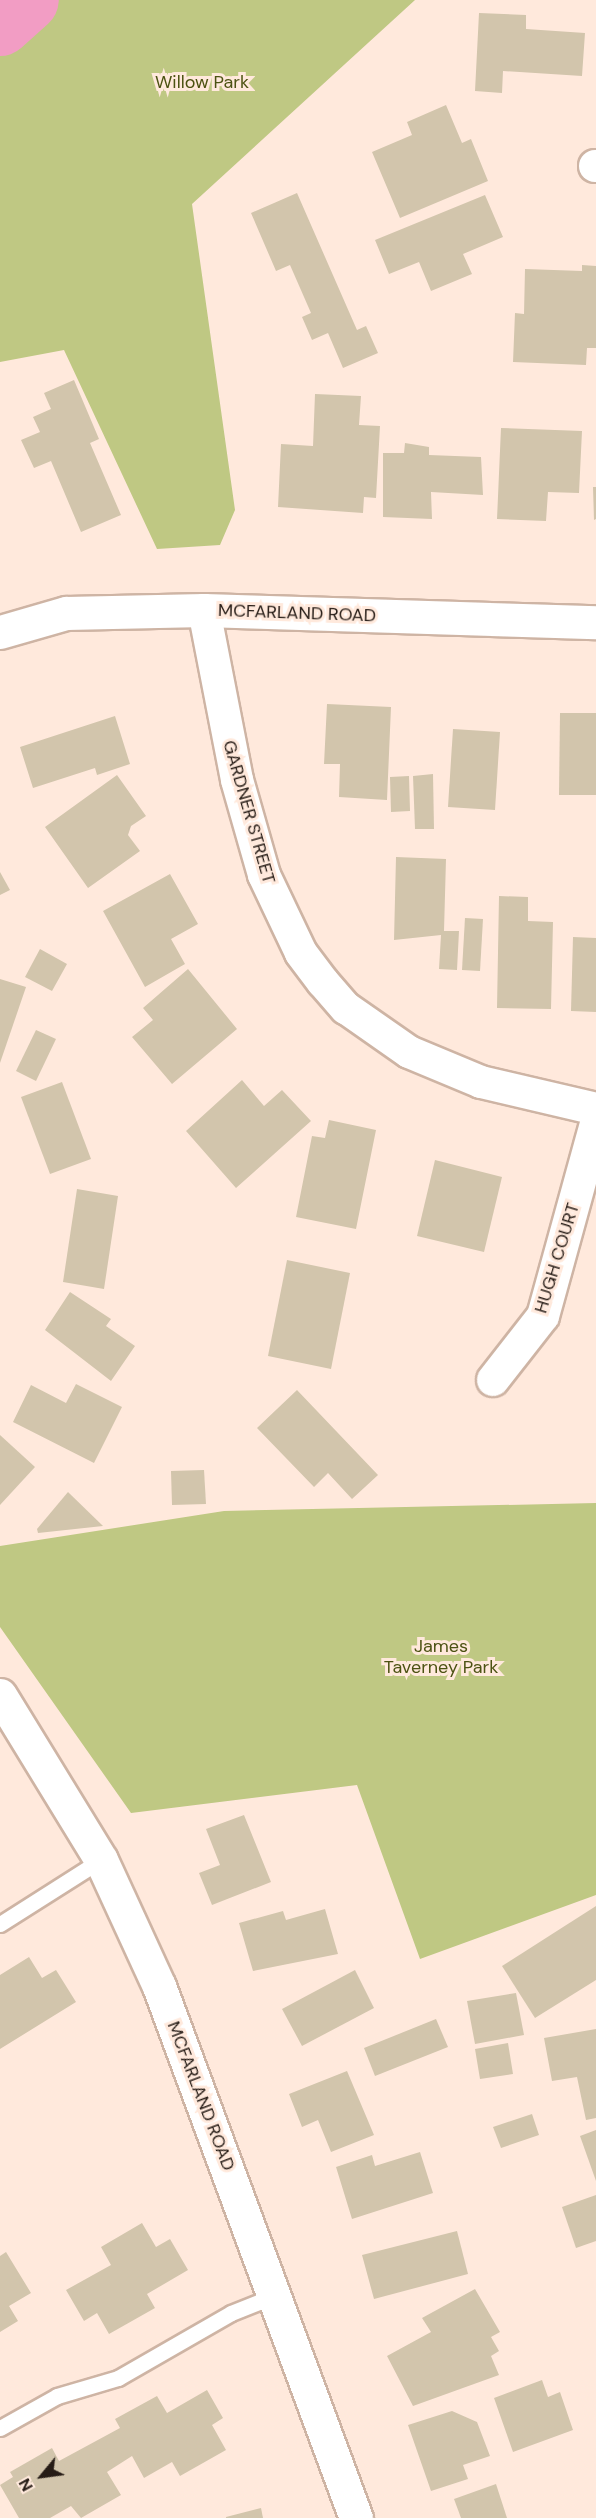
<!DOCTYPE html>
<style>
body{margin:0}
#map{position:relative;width:596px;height:2518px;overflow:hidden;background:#ffe9dc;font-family:"DM Sans",sans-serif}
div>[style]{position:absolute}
.green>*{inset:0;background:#bfc883}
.river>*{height:64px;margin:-32px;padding:0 32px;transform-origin:32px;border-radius:32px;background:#f29dc4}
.building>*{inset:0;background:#d2c5ac}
.roads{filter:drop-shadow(2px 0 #ceb4a4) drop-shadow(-2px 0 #ceb4a4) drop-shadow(0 2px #ceb4a4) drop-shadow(0 -2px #ceb4a4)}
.lane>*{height:15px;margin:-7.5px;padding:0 7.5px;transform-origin:7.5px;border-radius:7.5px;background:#fff}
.street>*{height:32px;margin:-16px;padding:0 16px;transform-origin:16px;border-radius:16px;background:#fff}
.secondary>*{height:33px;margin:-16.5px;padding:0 16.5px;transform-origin:16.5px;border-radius:16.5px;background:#fff}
span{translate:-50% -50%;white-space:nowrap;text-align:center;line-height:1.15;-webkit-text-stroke:6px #ffe9dc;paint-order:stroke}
.park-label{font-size:18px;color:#4c5212}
.street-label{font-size:18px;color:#261c16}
.north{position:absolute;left:12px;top:2446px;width:60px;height:60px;-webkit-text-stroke:4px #ffe9dc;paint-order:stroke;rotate:241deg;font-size:16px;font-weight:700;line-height:24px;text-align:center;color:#261c16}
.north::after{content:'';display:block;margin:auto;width:21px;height:27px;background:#261c16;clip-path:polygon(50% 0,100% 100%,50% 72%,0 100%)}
</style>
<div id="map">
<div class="green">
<i style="clip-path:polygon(0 0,415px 0,192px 204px,235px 510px,220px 545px,157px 549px,64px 350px,0 362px)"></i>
<i style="clip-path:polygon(596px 1503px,596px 1895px,420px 1959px,357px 1785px,131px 1813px,0 1627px,0 1546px,224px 1511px)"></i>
</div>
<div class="river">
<i style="left:0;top:24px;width:36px;rotate:-42deg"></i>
</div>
<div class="building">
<i style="clip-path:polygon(479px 13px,526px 15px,526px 29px,585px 33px,582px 76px,503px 71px,502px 93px,475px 91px)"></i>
<i style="clip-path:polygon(446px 105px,462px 143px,471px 139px,488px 181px,400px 218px,372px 152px,412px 135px,407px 122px)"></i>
<i style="clip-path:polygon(297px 193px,357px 330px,366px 326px,378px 353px,343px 368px,328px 333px,312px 340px,302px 317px,311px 313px,290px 265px,276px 271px,251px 213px)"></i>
<i style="clip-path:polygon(485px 195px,503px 237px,463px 254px,472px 274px,431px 291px,419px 262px,389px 274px,375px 240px)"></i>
<i style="clip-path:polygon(582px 265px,596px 266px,596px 348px,587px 348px,586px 365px,513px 362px,515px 313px,524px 314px,525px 269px,582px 271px)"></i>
<i style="clip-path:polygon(74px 380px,99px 439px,90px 443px,121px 515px,81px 532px,51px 461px,34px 468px,21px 440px,40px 432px,33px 417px,51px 409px,44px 393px)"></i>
<i style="clip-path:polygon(315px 394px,361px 396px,359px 425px,380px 426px,376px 498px,364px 497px,363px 513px,278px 507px,281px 444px,313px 446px)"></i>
<i style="clip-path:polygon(501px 428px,582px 431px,579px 493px,548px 492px,546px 521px,497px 519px)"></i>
<i style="clip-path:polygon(405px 443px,429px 447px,429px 455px,481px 457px,483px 495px,431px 492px,432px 519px,383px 517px,383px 453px,404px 453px)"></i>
<i style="clip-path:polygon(593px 487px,596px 487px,596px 519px,594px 520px)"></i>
<i style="clip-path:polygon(327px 704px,391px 707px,387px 800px,339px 797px,340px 764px,324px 764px)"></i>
<i style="clip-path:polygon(560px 713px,596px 713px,596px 795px,559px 795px)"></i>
<i style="clip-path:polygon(115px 716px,130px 764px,97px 775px,95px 768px,33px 788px,20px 747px)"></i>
<i style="clip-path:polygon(453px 729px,500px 732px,495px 810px,448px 807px)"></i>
<i style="clip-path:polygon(433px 774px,434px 829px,415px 829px,413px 776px)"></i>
<i style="clip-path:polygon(117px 775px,146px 816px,131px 826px,128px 835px,140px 851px,88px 888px,45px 827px)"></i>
<i style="clip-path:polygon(409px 776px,410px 811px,391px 812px,390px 777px)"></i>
<i style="clip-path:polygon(396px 857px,446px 859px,444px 931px,459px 931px,457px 970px,439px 969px,441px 935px,394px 940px)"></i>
<i style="clip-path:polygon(0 872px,10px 890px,0 895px)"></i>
<i style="clip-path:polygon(170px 874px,198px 924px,171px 939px,185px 964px,145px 987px,103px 911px)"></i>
<i style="clip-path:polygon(499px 896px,528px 897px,528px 921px,553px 922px,551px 1009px,497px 1008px)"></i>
<i style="clip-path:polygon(465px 918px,483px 919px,480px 971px,462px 970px)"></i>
<i style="clip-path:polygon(573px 937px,596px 938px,596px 1012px,571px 1011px)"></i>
<i style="clip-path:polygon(40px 949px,67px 964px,52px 991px,25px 977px)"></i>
<i style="clip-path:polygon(188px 969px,237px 1029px,172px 1084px,132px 1037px,153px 1020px,143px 1008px)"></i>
<i style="clip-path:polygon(0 979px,26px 987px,0 1063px)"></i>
<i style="clip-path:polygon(36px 1030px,56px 1039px,36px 1081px,16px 1071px)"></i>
<i style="clip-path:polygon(242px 1080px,264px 1106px,282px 1090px,311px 1121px,236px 1188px,186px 1131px)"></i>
<i style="clip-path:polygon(62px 1082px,91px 1159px,50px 1174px,21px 1097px)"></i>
<i style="clip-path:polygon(329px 1120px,376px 1130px,356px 1229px,296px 1217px,312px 1136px,325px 1138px)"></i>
<i style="clip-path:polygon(435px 1160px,502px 1177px,484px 1252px,417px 1236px)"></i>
<i style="clip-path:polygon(77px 1189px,118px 1196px,104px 1289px,63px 1282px)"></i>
<i style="clip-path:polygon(287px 1260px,350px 1273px,331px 1369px,268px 1356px)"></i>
<i style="clip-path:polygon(70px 1292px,111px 1319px,106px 1326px,135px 1346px,111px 1381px,45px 1330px)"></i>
<i style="clip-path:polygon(76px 1384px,122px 1407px,94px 1463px,13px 1422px,31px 1385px,66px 1403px)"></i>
<i style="clip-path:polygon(297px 1390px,378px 1475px,352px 1499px,328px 1473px,314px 1487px,257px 1428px)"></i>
<i style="clip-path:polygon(0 1435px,35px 1467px,0 1505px)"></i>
<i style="clip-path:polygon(204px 1470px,206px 1504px,172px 1505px,171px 1471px)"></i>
<i style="clip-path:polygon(68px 1492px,103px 1526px,38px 1533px,37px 1529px)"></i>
<i style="clip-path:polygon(244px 1815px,271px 1882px,212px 1905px,199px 1873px,220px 1865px,206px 1829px)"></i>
<i style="clip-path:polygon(596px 1906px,596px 1980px,535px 2018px,502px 1966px)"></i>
<i style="clip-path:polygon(325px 1909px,338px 1954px,253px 1971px,239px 1923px,283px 1911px,286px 1920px)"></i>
<i style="clip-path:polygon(29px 1957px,42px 1978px,56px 1970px,76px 2002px,0 2049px,0 1975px)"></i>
<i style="clip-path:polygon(355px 1970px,374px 2008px,302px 2046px,282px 2009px)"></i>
<i style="clip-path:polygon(516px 1993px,524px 2035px,475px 2044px,467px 2001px)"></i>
<i style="clip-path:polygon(436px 2019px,448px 2047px,375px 2076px,364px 2048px)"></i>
<i style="clip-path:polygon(596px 2029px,596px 2118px,586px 2120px,577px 2077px,552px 2081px,544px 2038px)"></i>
<i style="clip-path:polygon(508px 2043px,513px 2074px,480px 2079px,475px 2049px)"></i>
<i style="clip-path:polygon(347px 2071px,374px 2135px,331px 2152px,318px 2120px,302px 2127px,289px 2094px)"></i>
<i style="clip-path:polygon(532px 2114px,539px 2135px,501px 2148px,493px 2127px)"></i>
<i style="clip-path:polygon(596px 2130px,596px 2181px,580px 2136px)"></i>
<i style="clip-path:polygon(420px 2152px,433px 2193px,352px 2219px,336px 2167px,372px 2155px,375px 2166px)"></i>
<i style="clip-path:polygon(596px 2195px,596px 2241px,576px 2248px,562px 2207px)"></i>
<i style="clip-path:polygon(142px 2223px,156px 2247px,170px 2239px,188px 2270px,147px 2294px,155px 2308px,109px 2334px,97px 2313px,84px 2321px,66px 2290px,111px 2265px,101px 2247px)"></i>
<i style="clip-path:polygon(457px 2231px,468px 2274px,374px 2299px,362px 2255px)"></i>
<i style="clip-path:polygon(6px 2252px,31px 2293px,9px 2306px,18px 2321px,0 2332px,0 2256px)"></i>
<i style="clip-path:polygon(475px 2289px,500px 2332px,491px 2337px,499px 2351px,491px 2356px,499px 2375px,413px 2406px,387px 2356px,431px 2332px,422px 2318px)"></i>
<i style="clip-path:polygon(542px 2380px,548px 2397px,560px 2392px,573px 2430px,513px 2452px,494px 2398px)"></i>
<i style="clip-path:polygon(207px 2390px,223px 2418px,212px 2425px,226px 2450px,180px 2476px,172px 2462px,144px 2478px,132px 2456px,107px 2472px,121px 2495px,81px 2518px,71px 2506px,50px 2518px,19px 2518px,0 2485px,13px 2477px,10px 2472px,52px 2448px,59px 2461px,120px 2428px,115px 2419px,157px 2396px,167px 2413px)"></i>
<i style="clip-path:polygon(452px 2411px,477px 2422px,490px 2456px,463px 2465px,468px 2479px,431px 2491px,408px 2425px)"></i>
<i style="clip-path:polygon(496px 2484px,507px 2518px,461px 2518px,454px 2499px)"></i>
<i style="clip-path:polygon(261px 2508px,263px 2518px,226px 2518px,226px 2517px)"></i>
</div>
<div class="roads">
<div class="lane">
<i style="left:0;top:1924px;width:120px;rotate:-32.4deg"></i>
<i style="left:0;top:2428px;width:65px;rotate:-29.3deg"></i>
<i style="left:57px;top:2396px;width:64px;rotate:-16.4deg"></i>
<i style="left:118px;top:2378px;width:130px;rotate:-29.9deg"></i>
<i style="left:231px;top:2313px;width:48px;rotate:-21.8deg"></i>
</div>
<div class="street">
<i style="left:595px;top:166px;width:1px"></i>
<i style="left:204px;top:610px;width:173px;rotate:79deg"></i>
<i style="left:237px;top:780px;width:99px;rotate:74.1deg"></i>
<i style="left:264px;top:875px;width:86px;rotate:64.6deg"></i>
<i style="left:301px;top:953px;width:36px;rotate:53deg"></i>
<i style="left:323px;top:982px;width:35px;rotate:49deg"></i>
<i style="left:346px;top:1008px;width:77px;rotate:34.9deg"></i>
<i style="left:409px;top:1052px;width:78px;rotate:22.6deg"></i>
<i style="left:481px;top:1082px;width:118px;rotate:13.2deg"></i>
<i style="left:493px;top:1380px;width:81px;rotate:-52deg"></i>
<i style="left:543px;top:1316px;width:199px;rotate:-74.6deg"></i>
</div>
<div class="secondary">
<i style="left:0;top:632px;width:69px;rotate:-16.1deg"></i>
<i style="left:66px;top:613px;width:138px;rotate:-1.2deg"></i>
<i style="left:204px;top:610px;width:392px;rotate:1.8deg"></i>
<i style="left:0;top:1695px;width:193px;rotate:58.5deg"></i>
<i style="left:101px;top:1860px;width:139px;rotate:65.3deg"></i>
<i style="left:159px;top:1986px;width:567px;rotate:69.68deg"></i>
</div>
</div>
<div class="park-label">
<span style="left:202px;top:82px">Willow Park</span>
<span style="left:441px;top:1657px">James<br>Taverney Park</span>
</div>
<div class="street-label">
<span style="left:297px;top:613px;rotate:2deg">MCFARLAND ROAD</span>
<span style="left:249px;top:812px;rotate:74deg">GARDNER STREET</span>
<span style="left:557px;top:1258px;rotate:-73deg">HUGH COURT</span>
<span style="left:201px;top:2096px;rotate:69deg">MCFARLAND ROAD</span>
</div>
<div class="north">N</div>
</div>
